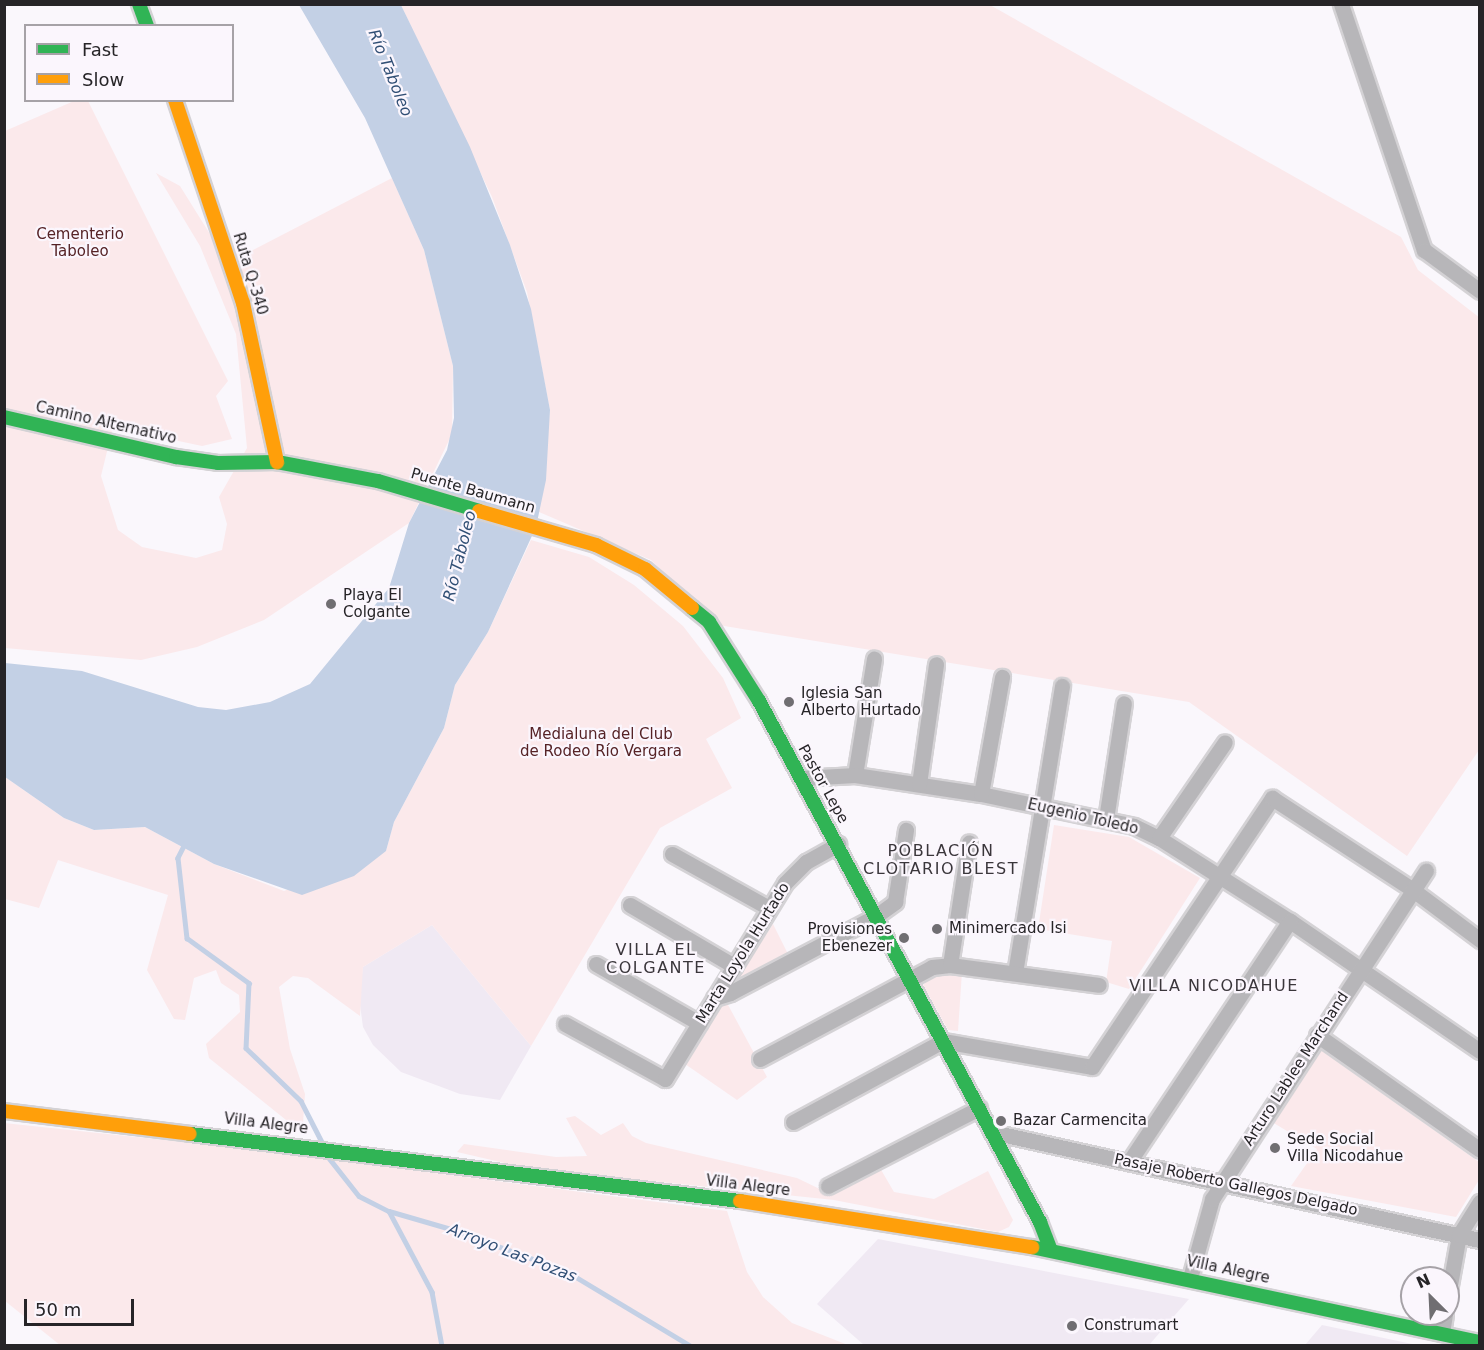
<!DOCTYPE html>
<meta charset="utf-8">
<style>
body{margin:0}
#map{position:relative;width:1484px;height:1350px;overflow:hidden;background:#faf7fc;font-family:"DejaVu Sans",sans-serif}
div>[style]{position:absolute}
.built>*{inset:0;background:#f0e9f3}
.green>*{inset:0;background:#fbe9eb}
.water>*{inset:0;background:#c3d0e5}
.stream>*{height:4.5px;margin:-2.25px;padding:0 2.25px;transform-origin:2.25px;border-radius:2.25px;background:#c3d0e5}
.roads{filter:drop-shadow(2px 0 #d4d2d5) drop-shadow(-2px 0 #d4d2d5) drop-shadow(0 2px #d4d2d5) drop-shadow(0 -2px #d4d2d5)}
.street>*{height:15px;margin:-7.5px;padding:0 7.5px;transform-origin:7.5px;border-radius:7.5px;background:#b7b6b9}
.fast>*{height:14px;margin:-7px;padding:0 7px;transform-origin:7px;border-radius:7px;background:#30b455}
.slow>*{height:14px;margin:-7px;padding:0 7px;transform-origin:7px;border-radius:7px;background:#ff9f0a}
.dots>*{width:16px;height:16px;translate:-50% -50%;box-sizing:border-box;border:3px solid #fbf6fd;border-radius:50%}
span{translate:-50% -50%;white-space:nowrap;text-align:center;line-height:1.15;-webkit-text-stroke:4.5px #fbf6fd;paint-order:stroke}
.park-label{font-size:15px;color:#562326}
.street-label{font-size:15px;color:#262427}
.poi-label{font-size:15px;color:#262427}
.left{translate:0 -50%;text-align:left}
.right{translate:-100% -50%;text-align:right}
.water-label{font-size:16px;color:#314f75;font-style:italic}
.neighbourhood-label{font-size:16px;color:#3a363b;letter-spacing:1.5px}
.frame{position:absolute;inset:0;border:6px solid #262427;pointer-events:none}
.legend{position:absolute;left:24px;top:24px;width:210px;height:78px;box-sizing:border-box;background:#fbf6fd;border:2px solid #a6a2a7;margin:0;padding:8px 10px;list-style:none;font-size:18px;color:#262427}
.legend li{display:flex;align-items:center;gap:12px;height:30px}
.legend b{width:30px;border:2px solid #a6a2a7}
.north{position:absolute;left:1400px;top:1266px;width:60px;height:60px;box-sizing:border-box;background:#fbf6fd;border:2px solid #a6a2a7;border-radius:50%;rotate:336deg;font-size:16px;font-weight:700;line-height:24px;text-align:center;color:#262427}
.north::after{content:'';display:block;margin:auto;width:21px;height:27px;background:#706e72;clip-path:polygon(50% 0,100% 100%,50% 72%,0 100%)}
.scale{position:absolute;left:24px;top:1299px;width:110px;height:27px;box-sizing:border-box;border:3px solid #262427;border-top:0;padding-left:8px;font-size:18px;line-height:21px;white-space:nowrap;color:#262427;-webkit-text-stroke:4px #fbf6fd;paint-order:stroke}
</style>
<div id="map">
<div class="built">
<i style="clip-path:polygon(432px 925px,531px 1046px,500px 1100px,460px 1094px,401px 1072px,373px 1045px,363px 1027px,359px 997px,363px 967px)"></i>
<i style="clip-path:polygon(878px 1239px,1189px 1299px,1149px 1345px,864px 1345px,817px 1304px)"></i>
<i style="clip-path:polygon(1322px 1325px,1417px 1345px,1305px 1345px)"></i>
</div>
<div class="green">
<i style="clip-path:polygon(401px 5px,990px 5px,1401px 237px,1418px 270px,1480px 318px,1479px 750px,1407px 856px,1189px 702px,712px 624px,651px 560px,539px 512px,550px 410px,527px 292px,492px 197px)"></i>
<i style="clip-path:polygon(74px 101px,88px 101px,228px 381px,216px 396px,232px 439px,202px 446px,113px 427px,101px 476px,118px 530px,142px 547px,196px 558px,222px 550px,227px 524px,219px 497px,247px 448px,236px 334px,200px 246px,156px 173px,180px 186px,223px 255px,251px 251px,392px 178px,424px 250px,453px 366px,452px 434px,409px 523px,264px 620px,197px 647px,141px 660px,5px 648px,5px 131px)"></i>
<i style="clip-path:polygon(531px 540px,589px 557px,634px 585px,683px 626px,723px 678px,741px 718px,706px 739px,732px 788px,660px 828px,531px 1046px,432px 925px,363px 967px,360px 1016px,308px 978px,293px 976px,279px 987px,290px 1049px,305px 1094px,303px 1123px,291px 1124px,209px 1058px,206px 1044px,240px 1012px,239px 995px,221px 983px,216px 970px,194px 978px,185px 1020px,174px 1019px,147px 970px,168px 895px,58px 860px,39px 908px,5px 899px,5px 777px,64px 818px,94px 830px,145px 827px,214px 864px,284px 891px,386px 851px,394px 822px,444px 728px,455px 685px,488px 632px)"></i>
<i style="clip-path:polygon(1054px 825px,1129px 837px,1200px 878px,1129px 989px,1106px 982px,1112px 941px,1038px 929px)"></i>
<i style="clip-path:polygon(773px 924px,788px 954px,734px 983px)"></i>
<i style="clip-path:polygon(962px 972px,958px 1031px,948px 1030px,923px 985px,934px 974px)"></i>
<i style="clip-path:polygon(721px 1003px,727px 1003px,767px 1077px,737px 1100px,685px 1064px)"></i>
<i style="clip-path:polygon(1321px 1050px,1479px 1162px,1479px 1180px,1456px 1217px,1291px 1186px,1317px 1149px,1272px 1122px)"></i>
<i style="clip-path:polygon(575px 1116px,601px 1135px,623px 1123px,632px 1136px,646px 1143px,797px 1178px,828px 1193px,880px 1168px,894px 1192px,934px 1199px,988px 1171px,1013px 1220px,1009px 1227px,998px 1232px,834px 1200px,526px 1168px,457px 1152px,464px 1144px,556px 1157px,587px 1156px,566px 1118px)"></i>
<i style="clip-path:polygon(4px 1123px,249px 1149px,727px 1211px,747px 1272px,763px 1297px,792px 1323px,848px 1345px,60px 1345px,5px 1301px)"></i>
</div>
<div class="water">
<i style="clip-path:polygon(299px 5px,401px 5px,470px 147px,510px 245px,531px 309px,550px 410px,546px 480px,536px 527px,488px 632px,455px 685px,444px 728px,394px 822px,386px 851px,354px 876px,302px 895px,214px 864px,145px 827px,94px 830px,64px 818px,5px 777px,5px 663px,82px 671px,198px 707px,226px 710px,270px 702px,310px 684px,389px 588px,409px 523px,447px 450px,454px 418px,453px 366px,424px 250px,365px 118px)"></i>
</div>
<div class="stream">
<i style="left:185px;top:844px;width:16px;rotate:117deg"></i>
<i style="left:178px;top:858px;width:81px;rotate:83.6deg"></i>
<i style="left:187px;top:938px;width:77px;rotate:36deg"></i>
<i style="left:249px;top:983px;width:65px;rotate:92.6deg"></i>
<i style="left:246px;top:1048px;width:76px;rotate:43.9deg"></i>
<i style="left:301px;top:1101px;width:46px;rotate:62.9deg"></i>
<i style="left:329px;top:1158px;width:48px;rotate:51.7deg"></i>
<i style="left:359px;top:1196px;width:34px;rotate:27deg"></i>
<i style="left:389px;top:1211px;width:92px;rotate:62deg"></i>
<i style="left:432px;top:1292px;width:55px;rotate:79.5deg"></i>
<i style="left:389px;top:1211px;width:65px;rotate:16.2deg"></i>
<i style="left:451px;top:1229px;width:122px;rotate:20.1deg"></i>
<i style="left:566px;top:1271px;width:146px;rotate:31deg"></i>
</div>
<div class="roads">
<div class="street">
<i style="left:1341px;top:4px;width:260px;rotate:71.4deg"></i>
<i style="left:1424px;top:250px;width:69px;rotate:36.2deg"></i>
<i style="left:855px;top:775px;width:118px;rotate:-80.7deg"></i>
<i style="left:802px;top:778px;width:53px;rotate:-3.2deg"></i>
<i style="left:855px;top:775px;width:127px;rotate:8.6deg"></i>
<i style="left:981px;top:794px;width:156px;rotate:11.8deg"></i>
<i style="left:1134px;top:826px;width:28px;rotate:26deg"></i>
<i style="left:1159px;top:838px;width:155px;rotate:32.4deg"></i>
<i style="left:1290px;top:921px;width:230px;rotate:34.4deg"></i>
<i style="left:919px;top:784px;width:121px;rotate:-81.9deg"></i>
<i style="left:981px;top:794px;width:119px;rotate:-79.8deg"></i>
<i style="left:1106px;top:819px;width:117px;rotate:-81.2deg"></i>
<i style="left:1159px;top:838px;width:116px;rotate:-55.5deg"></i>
<i style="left:672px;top:854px;width:111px;rotate:29.1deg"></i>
<i style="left:630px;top:905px;width:121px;rotate:30.4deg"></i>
<i style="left:596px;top:964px;width:119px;rotate:29.8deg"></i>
<i style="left:950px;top:965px;width:124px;rotate:-81.2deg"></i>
<i style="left:1015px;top:973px;width:291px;rotate:-80.7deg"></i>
<i style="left:714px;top:998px;width:17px;rotate:-17deg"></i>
<i style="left:730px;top:993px;width:165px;rotate:-27.8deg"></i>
<i style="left:876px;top:916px;width:24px;rotate:-36deg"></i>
<i style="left:895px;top:902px;width:73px;rotate:-81.3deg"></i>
<i style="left:565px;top:1024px;width:114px;rotate:28.8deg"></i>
<i style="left:665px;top:1079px;width:230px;rotate:-58.5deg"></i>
<i style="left:785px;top:883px;width:30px;rotate:-45deg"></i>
<i style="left:806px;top:862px;width:37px;rotate:-29deg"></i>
<i style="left:1317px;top:1035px;width:199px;rotate:35.2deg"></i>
<i style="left:760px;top:1059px;width:195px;rotate:-28.1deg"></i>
<i style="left:932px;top:967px;width:18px;rotate:-6deg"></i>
<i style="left:950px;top:965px;width:150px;rotate:7.6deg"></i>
<i style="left:793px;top:1122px;width:170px;rotate:-28.4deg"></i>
<i style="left:943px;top:1041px;width:151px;rotate:9.9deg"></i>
<i style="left:1092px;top:1067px;width:324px;rotate:-56.2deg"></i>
<i style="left:1272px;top:798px;width:168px;rotate:33.1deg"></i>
<i style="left:1413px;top:890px;width:84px;rotate:36.7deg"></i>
<i style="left:992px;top:1132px;width:500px;rotate:12.5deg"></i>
<i style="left:1129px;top:1162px;width:290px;rotate:-56.3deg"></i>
<i style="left:828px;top:1186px;width:170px;rotate:-27.3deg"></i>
<i style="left:1190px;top:1278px;width:82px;rotate:-74.4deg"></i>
<i style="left:1212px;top:1199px;width:392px;rotate:-56.9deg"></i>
<i style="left:1448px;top:1296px;width:62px;rotate:-79.8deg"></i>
<i style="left:1459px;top:1235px;width:39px;rotate:-58deg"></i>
<i style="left:1442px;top:1333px;width:19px;rotate:-81deg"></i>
</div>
<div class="fast">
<i style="left:139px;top:4px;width:23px;rotate:70deg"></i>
<i style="left:4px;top:417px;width:177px;rotate:13.1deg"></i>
<i style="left:176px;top:457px;width:42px;rotate:8.1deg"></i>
<i style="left:218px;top:463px;width:59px;rotate:-1deg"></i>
<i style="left:277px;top:462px;width:103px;rotate:10.7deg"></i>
<i style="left:378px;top:481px;width:105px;rotate:16.5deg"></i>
<i style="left:692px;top:608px;width:22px;rotate:39deg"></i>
<i style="left:709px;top:622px;width:93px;rotate:57.7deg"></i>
<i style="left:759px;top:701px;width:592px;rotate:61.66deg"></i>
<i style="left:1040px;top:1222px;width:30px;rotate:69deg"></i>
<i style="left:190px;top:1134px;width:554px;rotate:6.95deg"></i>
<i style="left:1032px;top:1247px;width:458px;rotate:12deg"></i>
</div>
<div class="slow">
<i style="left:175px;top:100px;width:214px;rotate:71.5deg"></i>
<i style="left:243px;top:303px;width:163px;rotate:77.9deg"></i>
<i style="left:479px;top:511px;width:122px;rotate:16.2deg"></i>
<i style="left:596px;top:545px;width:55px;rotate:26.1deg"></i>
<i style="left:645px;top:569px;width:61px;rotate:39.7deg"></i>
<i style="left:4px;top:1111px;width:187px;rotate:7deg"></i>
<i style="left:740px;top:1201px;width:296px;rotate:9deg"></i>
</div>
</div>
<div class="dots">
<i style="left:331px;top:604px;background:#706e72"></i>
<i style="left:789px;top:702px;background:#706e72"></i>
<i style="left:937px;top:929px;background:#706e72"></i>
<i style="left:904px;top:938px;background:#706e72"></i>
<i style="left:1001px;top:1121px;background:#706e72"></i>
<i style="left:1275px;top:1148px;background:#706e72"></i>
<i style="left:1072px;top:1326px;background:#706e72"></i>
</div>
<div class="park-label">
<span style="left:80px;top:243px">Cementerio<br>Taboleo</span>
<span style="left:601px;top:743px">Medialuna del Club<br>de Rodeo Río Vergara</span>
</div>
<div class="street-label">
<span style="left:250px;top:274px;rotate:73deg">Ruta Q-340</span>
<span style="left:106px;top:423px;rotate:13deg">Camino Alternativo</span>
<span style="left:473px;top:491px;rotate:16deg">Puente Baumann</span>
<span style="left:823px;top:784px;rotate:61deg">Pastor Lepe</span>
<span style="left:1083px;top:817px;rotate:13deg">Eugenio Toledo</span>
<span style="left:743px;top:953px;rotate:-58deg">Marta Loyola Hurtado</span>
<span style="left:1296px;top:1069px;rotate:-57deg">Arturo Lablee Marchand</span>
<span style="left:266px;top:1124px;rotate:7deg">Villa Alegre</span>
<span style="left:1236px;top:1185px;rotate:12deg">Pasaje Roberto Gallegos Delgado</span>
<span style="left:748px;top:1186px;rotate:7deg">Villa Alegre</span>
<span style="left:1228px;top:1270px;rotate:12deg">Villa Alegre</span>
</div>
<div class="poi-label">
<span class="left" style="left:343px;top:604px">Playa El<br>Colgante</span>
<span class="left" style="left:801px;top:702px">Iglesia San<br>Alberto Hurtado</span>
<span class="right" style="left:892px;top:938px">Provisiones<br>Ebenezer</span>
<span class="left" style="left:949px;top:929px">Minimercado Isi</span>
<span class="left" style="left:1013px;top:1121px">Bazar Carmencita</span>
<span class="left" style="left:1287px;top:1148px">Sede Social<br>Villa Nicodahue</span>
<span class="left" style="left:1084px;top:1326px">Construmart</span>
</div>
<div class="water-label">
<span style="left:390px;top:73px;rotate:68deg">Río Taboleo</span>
<span style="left:460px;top:556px;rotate:-76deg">Río Taboleo</span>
<span style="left:512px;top:1253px;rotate:21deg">Arroyo Las Pozas</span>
</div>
<div class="neighbourhood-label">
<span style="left:941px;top:860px">POBLACIÓN<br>CLOTARIO BLEST</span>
<span style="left:656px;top:959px">VILLA EL<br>COLGANTE</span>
<span style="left:1214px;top:986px">VILLA NICODAHUE</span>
</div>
<div class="frame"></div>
<ul class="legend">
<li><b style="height:8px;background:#30b455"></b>Fast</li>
<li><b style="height:8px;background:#ff9f0a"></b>Slow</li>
</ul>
<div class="north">N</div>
<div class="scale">50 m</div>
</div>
